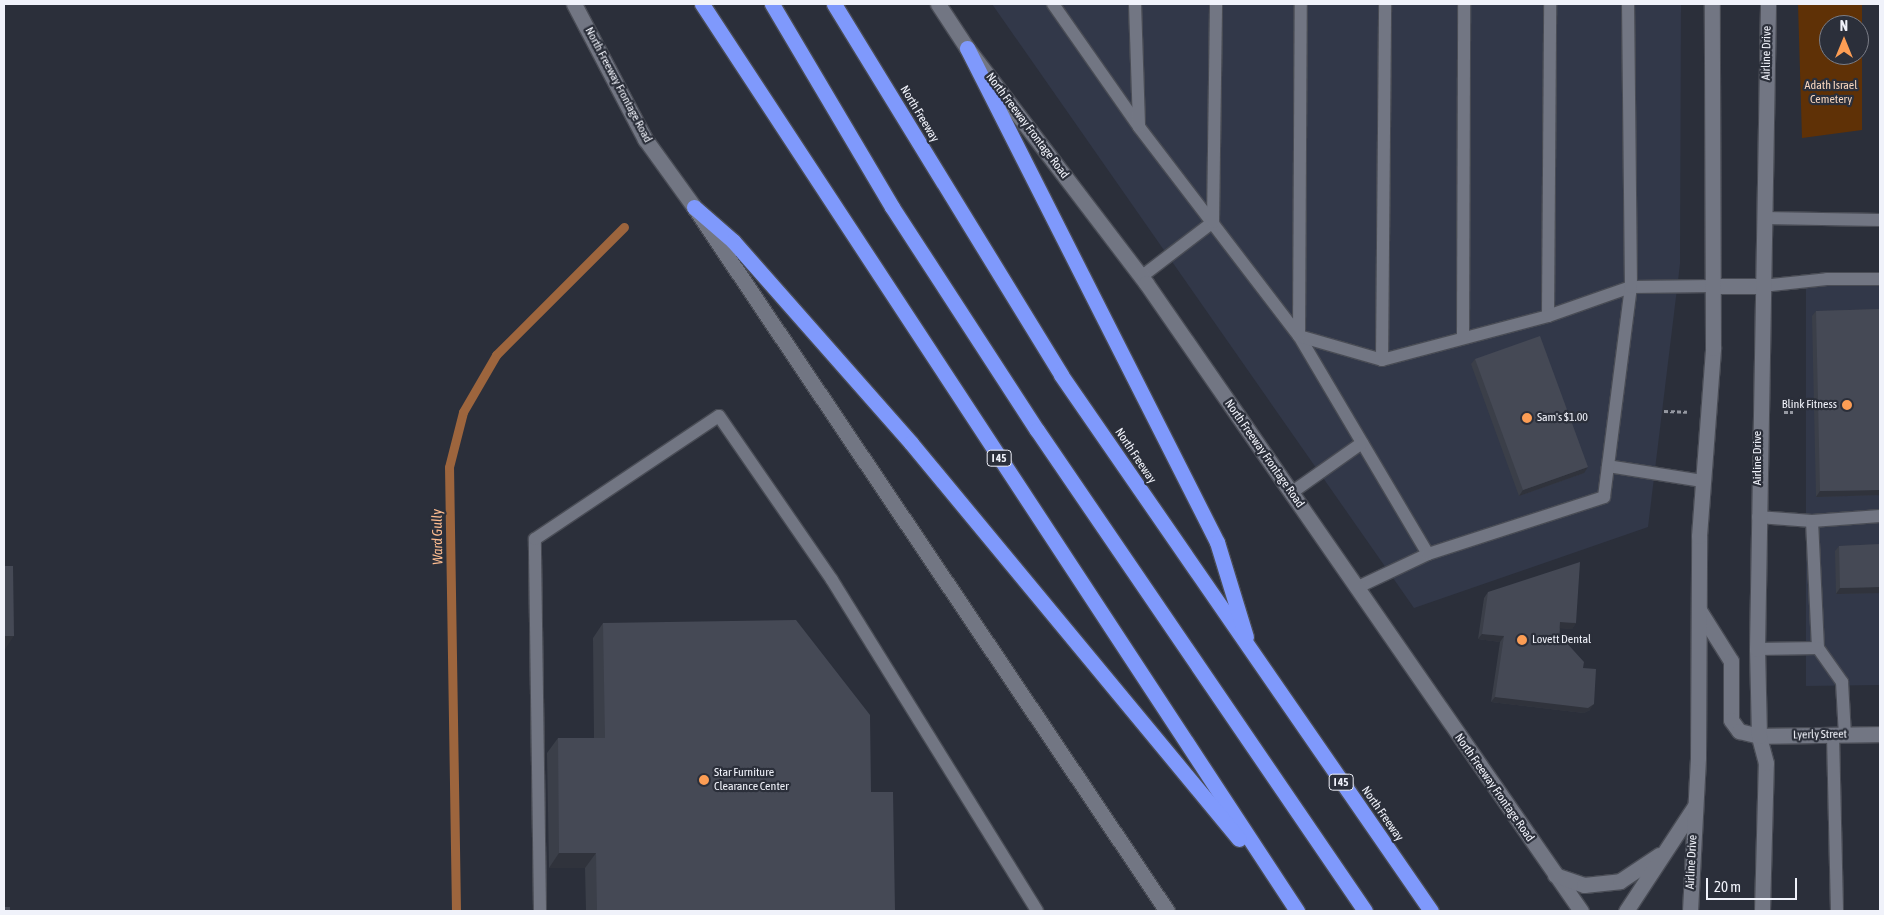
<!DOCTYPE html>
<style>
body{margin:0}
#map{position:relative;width:1884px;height:915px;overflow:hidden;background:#2b2f3a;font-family:"Asap Condensed",sans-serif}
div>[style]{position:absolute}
.built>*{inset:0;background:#323849}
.green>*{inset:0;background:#5f3106}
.stream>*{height:9px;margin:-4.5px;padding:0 4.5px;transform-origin:4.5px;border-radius:4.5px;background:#9d653d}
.path>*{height:3px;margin-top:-1.5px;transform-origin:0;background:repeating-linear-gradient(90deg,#9598a1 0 4px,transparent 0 6.5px)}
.roads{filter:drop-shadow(1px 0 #494c55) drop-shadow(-1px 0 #494c55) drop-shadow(0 1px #494c55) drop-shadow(0 -1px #494c55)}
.lane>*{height:12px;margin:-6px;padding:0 6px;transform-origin:6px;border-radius:6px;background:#727683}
.street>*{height:15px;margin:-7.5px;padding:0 7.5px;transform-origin:7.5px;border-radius:7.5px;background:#727683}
.secondary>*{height:15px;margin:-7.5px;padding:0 7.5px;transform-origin:7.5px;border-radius:7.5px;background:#727683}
.highway>*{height:15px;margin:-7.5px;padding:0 7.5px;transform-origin:7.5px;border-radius:7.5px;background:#7f99fc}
.wall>*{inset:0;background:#3b3f49}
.shaded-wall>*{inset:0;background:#30333c}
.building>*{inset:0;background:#454955}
.dots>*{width:14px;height:14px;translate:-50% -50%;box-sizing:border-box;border:2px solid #2b2f3a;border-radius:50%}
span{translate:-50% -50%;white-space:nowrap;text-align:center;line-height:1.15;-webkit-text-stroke:4.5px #2b2f3a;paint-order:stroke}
.shield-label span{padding:1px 4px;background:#2b2f3a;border:1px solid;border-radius:4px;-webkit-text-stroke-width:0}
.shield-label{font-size:11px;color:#f0f2fa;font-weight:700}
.street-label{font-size:12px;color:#f0f2fa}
.park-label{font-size:12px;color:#f6d5be}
.poi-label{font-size:12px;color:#f0f2fa}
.right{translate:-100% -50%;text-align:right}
.left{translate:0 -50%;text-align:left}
.water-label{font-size:14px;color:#ffbd90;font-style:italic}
.frame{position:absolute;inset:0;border:5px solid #f0f2fa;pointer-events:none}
.north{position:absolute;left:1819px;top:15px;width:50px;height:50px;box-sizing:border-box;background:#2b2f3a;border:1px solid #7a7d87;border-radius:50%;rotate:0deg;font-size:14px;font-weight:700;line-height:20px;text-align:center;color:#f0f2fa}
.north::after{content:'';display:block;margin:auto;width:18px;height:22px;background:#fc9d54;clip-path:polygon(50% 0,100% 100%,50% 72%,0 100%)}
.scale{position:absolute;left:1706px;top:878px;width:91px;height:22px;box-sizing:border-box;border:2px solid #f0f2fa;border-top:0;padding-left:6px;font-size:15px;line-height:18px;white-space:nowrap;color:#f0f2fa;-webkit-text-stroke:4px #2b2f3a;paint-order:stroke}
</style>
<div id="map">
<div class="built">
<i style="clip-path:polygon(992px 4px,1681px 4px,1680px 264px,1648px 527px,1414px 608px)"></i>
<i style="clip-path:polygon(1880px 285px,1880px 685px,1806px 686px,1806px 286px)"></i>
</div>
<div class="green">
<i style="clip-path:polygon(evenodd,1798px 4px,1862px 4px,1862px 130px,1802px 138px,1798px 4px,1829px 25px,1859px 25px,1859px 55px,1829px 55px,1829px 25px)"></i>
</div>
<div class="stream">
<i style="left:456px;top:911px;width:444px;rotate:-90.9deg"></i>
<i style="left:449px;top:467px;width:57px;rotate:-75.7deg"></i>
<i style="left:463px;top:412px;width:66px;rotate:-59.9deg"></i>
<i style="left:496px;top:355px;width:181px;rotate:-45deg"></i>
</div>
<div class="path">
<i style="left:1664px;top:411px;width:23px;rotate:2deg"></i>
<i style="left:1784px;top:412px;width:9px"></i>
</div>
<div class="roads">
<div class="lane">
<i style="left:1053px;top:4px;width:150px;rotate:55deg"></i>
<i style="left:1139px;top:127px;width:263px;rotate:52.6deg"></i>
<i style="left:1299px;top:336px;width:253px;rotate:59.4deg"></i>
<i style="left:1135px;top:4px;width:122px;rotate:88.1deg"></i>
<i style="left:1764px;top:218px;width:116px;rotate:1deg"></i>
<i style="left:1141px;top:277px;width:91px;rotate:-37.4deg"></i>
<i style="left:1213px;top:222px;width:218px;rotate:-89.2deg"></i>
<i style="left:1762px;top:286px;width:65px;rotate:-6.1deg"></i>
<i style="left:1827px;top:279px;width:53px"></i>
<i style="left:1548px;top:316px;width:312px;rotate:-89.6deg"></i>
<i style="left:1299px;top:336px;width:86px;rotate:16.1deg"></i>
<i style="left:1382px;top:360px;width:172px;rotate:-14.8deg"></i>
<i style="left:1548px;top:316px;width:88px;rotate:-19.3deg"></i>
<i style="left:1631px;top:287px;width:82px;rotate:-0.7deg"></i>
<i style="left:1299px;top:336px;width:332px;rotate:-89.7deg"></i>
<i style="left:1463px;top:337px;width:333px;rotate:-89.8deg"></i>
<i style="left:1382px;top:360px;width:356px;rotate:-89.5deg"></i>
<i style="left:1608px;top:466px;width:96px;rotate:9deg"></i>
<i style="left:1291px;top:493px;width:87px;rotate:-35.2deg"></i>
<i style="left:1758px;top:517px;width:54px;rotate:4.2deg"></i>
<i style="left:1812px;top:521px;width:127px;rotate:87.3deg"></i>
<i style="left:1818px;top:648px;width:42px;rotate:54.8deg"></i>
<i style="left:1842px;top:682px;width:53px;rotate:86.8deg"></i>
<i style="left:1812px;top:521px;width:68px;rotate:-4.2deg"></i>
<i style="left:1356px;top:588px;width:80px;rotate:-25.3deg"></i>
<i style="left:1428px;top:554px;width:185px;rotate:-17.9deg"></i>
<i style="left:1604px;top:497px;width:212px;rotate:-82.7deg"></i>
<i style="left:1631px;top:287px;width:283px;rotate:-90.6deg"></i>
<i style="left:1757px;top:649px;width:61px;rotate:-0.9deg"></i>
<i style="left:1833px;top:735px;width:176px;rotate:88.7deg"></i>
<i style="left:540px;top:911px;width:372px;rotate:-90.8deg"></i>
<i style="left:535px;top:539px;width:221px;rotate:-33.8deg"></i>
<i style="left:719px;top:416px;width:199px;rotate:55.4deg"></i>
<i style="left:832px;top:580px;width:389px;rotate:58.2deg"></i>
</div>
<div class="street">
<i style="left:1759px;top:736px;width:121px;rotate:-0.9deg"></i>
</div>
<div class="secondary">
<i style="left:574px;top:4px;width:153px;rotate:62.3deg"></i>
<i style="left:645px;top:139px;width:84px;rotate:54.2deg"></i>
<i style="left:694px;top:207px;width:848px;rotate:56.1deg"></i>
<i style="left:938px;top:4px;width:53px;rotate:56.6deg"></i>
<i style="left:967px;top:48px;width:295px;rotate:52.7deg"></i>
<i style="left:1146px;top:283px;width:764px;rotate:55.29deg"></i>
<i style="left:1713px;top:286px;width:49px"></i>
<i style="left:1699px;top:610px;width:60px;rotate:57.9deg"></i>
<i style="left:1731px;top:661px;width:59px;rotate:90deg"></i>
<i style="left:1731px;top:720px;width:14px;rotate:54deg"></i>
<i style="left:1739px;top:731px;width:21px;rotate:14deg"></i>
<i style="left:1555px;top:875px;width:31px;rotate:19deg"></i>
<i style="left:1584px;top:885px;width:36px;rotate:-6deg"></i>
<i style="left:1620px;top:881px;width:47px;rotate:-33.7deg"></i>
<i style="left:1626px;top:911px;width:126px;rotate:-56.7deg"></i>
<i style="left:1690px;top:911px;width:153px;rotate:-87deg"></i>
<i style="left:1698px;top:758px;width:222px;rotate:-89.7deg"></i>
<i style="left:1699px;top:536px;width:189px;rotate:-85.7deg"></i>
<i style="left:1713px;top:348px;width:344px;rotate:-90.2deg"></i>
<i style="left:1762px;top:911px;width:148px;rotate:-88.5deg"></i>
<i style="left:1766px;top:763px;width:28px;rotate:-105deg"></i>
<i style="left:1759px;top:736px;width:87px;rotate:-91.3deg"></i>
<i style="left:1757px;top:649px;width:645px;rotate:-89.02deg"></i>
</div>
<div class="highway">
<i style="left:702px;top:4px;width:1085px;rotate:56.73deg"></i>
<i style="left:772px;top:4px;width:236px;rotate:59.4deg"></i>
<i style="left:892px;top:207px;width:266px;rotate:57deg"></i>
<i style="left:1037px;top:430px;width:582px;rotate:55.71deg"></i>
<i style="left:834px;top:4px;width:435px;rotate:58.5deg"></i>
<i style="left:1061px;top:375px;width:651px;rotate:55.38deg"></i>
<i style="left:967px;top:48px;width:554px;rotate:63.16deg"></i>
<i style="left:1217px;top:542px;width:99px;rotate:73deg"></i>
<i style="left:694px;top:207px;width:52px;rotate:41.1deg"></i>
<i style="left:733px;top:241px;width:269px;rotate:48.6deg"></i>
<i style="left:911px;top:443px;width:514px;rotate:50.37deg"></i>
</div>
</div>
<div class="wall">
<i style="clip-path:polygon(1880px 309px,1880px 495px,1816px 497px,1812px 316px,1816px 311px)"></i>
<i style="clip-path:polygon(1475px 359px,1584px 473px,1519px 496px,1471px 364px)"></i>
<i style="clip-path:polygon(1880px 544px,1880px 593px,1836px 594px,1835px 551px,1839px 546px)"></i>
<i style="clip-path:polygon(1488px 592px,1576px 623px,1572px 629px,1560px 628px,1559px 639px,1583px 668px,1590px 710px,1584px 713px,1491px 702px,1500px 642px,1478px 639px,1484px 598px)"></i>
<i style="clip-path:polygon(603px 623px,871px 792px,895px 911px,586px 911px,585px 868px,549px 868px,547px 753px,558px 738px,594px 738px,593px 638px)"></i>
</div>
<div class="shaded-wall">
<i style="clip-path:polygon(1588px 467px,1584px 473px,1519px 496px,1523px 490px)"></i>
<i style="clip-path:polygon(1880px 490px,1880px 495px,1816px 497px,1820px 491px)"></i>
<i style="clip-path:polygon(1880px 587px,1880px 593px,1836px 594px,1840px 588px)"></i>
<i style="clip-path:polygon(1560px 622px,1576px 623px,1572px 629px,1556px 628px)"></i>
<i style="clip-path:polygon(1482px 634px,1504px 636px,1500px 642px,1478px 639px)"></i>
<i style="clip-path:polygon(4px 636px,14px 636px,4px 651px)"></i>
<i style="clip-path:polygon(1495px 697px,1594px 704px,1590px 710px,1584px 713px,1491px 702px)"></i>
<i style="clip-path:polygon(559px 853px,596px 853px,585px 868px,549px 868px)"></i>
</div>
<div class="building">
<i style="clip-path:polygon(4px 235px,5px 306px,4px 306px)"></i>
<i style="clip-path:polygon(1880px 309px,1880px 490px,1820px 491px,1816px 311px)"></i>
<i style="clip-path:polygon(1540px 336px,1588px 467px,1523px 490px,1475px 359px)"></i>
<i style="clip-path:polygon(1880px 544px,1880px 587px,1840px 588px,1839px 546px)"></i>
<i style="clip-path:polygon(1580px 562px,1576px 623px,1560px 622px,1559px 639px,1564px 640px,1584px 662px,1583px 668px,1596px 669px,1594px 704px,1588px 708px,1495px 697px,1504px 636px,1482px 634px,1488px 592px)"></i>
<i style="clip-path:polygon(4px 566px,13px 566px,14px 636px,4px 636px)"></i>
<i style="clip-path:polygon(796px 620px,870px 715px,871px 792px,893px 792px,895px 911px,597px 911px,596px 853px,559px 853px,558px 738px,605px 738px,603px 623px)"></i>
<i style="clip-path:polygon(4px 907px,10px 907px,10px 911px,4px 911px)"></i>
</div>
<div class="dots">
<i style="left:1847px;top:405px;background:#fc9d54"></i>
<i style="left:1527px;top:418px;background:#fc9d54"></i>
<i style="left:1522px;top:640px;background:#fc9d54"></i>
<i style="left:704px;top:780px;background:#fc9d54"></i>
</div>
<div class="shield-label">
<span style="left:999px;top:458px">I 45</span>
<span style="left:1341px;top:782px">I 45</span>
</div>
<div class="street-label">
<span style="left:1767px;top:53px;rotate:-89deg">Airline Drive</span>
<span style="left:618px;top:85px;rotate:62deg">North Freeway Frontage Road</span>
<span style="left:919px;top:114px;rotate:59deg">North Freeway</span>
<span style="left:1027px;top:126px;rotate:53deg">North Freeway Frontage Road</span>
<span style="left:1264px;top:454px;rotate:55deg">North Freeway Frontage Road</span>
<span style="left:1135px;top:456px;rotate:56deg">North Freeway</span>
<span style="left:1758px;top:458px;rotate:-90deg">Airline Drive</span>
<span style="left:1820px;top:735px;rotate:-1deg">Lyerly Street</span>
<span style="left:1494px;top:788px;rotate:55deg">North Freeway Frontage Road</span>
<span style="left:1382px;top:814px;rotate:55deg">North Freeway</span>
<span style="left:1692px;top:862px;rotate:-87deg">Airline Drive</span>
</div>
<div class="park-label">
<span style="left:1831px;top:93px">Adath Israel<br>Cemetery</span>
</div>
<div class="poi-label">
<span class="right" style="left:1837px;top:405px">Blink Fitness</span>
<span class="left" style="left:1537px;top:418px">Sam's $1.00</span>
<span class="left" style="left:1532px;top:640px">Lovett Dental</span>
<span class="left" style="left:714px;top:780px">Star Furniture<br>Clearance Center</span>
</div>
<div class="water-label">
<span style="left:437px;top:537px;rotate:-91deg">Ward Gully</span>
</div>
<div class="frame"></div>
<div class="north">N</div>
<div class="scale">20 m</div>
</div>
